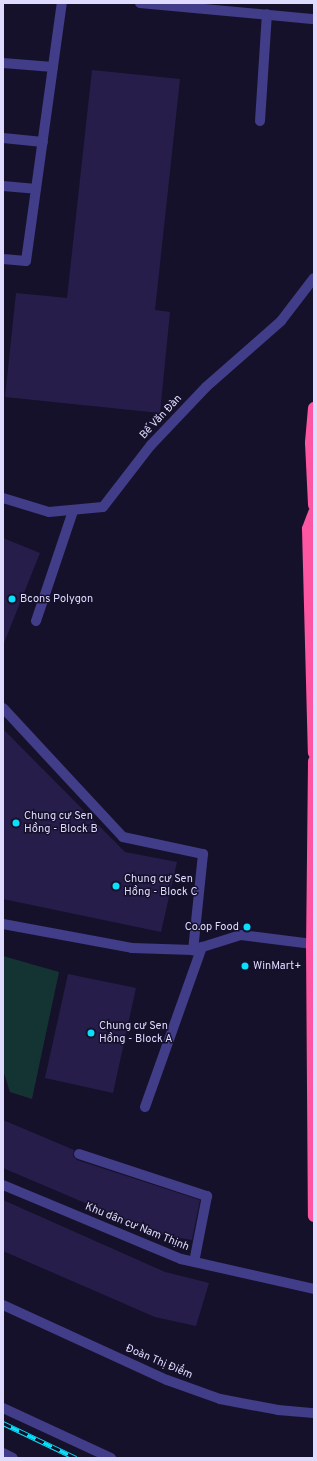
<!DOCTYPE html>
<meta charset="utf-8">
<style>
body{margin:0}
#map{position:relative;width:317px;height:1461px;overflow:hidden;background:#16112a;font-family:Overpass,sans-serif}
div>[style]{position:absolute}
.green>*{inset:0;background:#143434}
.building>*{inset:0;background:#271d4b}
.minor>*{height:10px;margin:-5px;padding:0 5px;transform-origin:5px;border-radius:5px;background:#413d88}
.highway>*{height:12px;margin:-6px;padding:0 6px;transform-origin:6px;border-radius:6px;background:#fd57a4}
.rail>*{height:4.5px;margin-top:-2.25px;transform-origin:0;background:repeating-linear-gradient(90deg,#16112a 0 9px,#09e0fc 0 18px);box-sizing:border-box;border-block:1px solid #09e0fc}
.dots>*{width:11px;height:11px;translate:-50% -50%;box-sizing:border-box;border:2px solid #16112a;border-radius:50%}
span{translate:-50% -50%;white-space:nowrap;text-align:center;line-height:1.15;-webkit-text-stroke:3px #16112a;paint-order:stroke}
.street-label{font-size:11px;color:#dfdbff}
.poi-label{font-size:11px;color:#dfdbff}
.left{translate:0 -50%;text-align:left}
.right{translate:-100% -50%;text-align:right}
.frame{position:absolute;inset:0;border:4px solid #dfdbff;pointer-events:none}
</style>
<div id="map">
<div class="green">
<i style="clip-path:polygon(3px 956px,59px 972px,32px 1099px,10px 1092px,3px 1070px)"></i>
</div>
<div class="building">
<i style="clip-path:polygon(92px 70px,180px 79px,155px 310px,170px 312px,160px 413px,5px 397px,16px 293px,67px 298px)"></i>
<i style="clip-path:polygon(3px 538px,40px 553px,4px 643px,3px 643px)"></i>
<i style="clip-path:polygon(3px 729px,125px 852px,177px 862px,161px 932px,3px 899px)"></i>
<i style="clip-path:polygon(68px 974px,136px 988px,113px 1093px,45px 1078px)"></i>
<i style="clip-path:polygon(3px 1120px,74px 1150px,73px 1156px,77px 1160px,200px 1200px,192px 1240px,158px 1234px,3px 1168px)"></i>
<i style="clip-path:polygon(3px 1200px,165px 1272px,209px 1283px,196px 1326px,155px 1317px,3px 1251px)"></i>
</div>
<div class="minor">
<i style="left:140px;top:3px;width:175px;rotate:5.3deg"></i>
<i style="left:3px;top:63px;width:50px;rotate:4.6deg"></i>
<i style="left:260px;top:121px;width:107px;rotate:-86.3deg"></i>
<i style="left:3px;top:138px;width:40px;rotate:5.7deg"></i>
<i style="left:3px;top:186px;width:33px;rotate:5deg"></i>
<i style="left:3px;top:259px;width:23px;rotate:5deg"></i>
<i style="left:26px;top:261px;width:260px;rotate:-82.1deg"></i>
<i style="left:3px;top:498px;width:48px;rotate:16.9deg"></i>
<i style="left:49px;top:512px;width:54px;rotate:-5.3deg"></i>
<i style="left:103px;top:507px;width:78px;rotate:-52.3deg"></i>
<i style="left:151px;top:445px;width:80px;rotate:-46.5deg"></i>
<i style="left:206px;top:387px;width:100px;rotate:-41.3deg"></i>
<i style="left:281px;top:321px;width:54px;rotate:-52.5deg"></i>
<i style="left:36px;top:621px;width:116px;rotate:-71.4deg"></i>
<i style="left:3px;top:708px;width:176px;rotate:47.1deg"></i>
<i style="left:123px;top:837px;width:82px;rotate:12deg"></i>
<i style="left:203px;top:854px;width:97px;rotate:95.9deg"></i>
<i style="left:3px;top:924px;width:131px;rotate:10.5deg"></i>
<i style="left:132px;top:948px;width:61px;rotate:1.9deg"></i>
<i style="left:193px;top:950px;width:50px;rotate:-17.4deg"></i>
<i style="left:241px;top:935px;width:72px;rotate:7.2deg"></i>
<i style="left:145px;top:1107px;width:170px;rotate:-70.4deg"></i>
<i style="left:79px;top:1154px;width:135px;rotate:18.2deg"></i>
<i style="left:207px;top:1196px;width:67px;rotate:101.1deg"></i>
<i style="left:3px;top:1185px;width:193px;rotate:22.6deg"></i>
<i style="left:181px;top:1259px;width:136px;rotate:12.7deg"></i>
<i style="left:3px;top:1305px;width:180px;rotate:24.6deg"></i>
<i style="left:167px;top:1380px;width:56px;rotate:19.7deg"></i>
<i style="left:220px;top:1399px;width:59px;rotate:10.7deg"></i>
<i style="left:278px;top:1410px;width:36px;rotate:5deg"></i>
<i style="left:3px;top:1408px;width:119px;rotate:24.8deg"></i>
<i style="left:3px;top:1453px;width:11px;rotate:27deg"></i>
</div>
<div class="highway">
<i style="left:314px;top:408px;width:35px;rotate:95deg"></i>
<i style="left:311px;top:443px;width:62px;rotate:87.2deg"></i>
<i style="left:314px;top:513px;width:17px;rotate:111deg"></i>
<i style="left:308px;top:529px;width:224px;rotate:88.5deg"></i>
<i style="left:314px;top:761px;width:183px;rotate:90.6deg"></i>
<i style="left:312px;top:944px;width:272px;rotate:89.6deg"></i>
</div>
<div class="rail">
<i style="left:3px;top:1423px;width:81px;rotate:25.6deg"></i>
</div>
<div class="dots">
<i style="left:12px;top:599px;background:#09e0fc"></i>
<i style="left:16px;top:823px;background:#09e0fc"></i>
<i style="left:116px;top:886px;background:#09e0fc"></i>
<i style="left:247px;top:927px;background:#09e0fc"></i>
<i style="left:245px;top:966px;background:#09e0fc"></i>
<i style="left:91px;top:1033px;background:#09e0fc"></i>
</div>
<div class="street-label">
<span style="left:161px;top:417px;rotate:-47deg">Bế Văn Đàn</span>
<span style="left:137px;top:1227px;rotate:22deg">Khu dân cư Nam Thịnh</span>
<span style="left:159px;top:1362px;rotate:23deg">Đoàn Thị Điểm</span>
</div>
<div class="poi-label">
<span class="left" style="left:20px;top:599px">Bcons Polygon</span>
<span class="left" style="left:24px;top:823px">Chung cư Sen<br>Hồng - Block B</span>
<span class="left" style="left:124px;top:886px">Chung cư Sen<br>Hồng - Block C</span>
<span class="right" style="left:239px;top:927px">Co.op Food</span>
<span class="left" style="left:253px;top:966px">WinMart+</span>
<span class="left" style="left:99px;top:1033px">Chung cư Sen<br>Hồng - Block A</span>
</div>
<div class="frame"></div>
</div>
